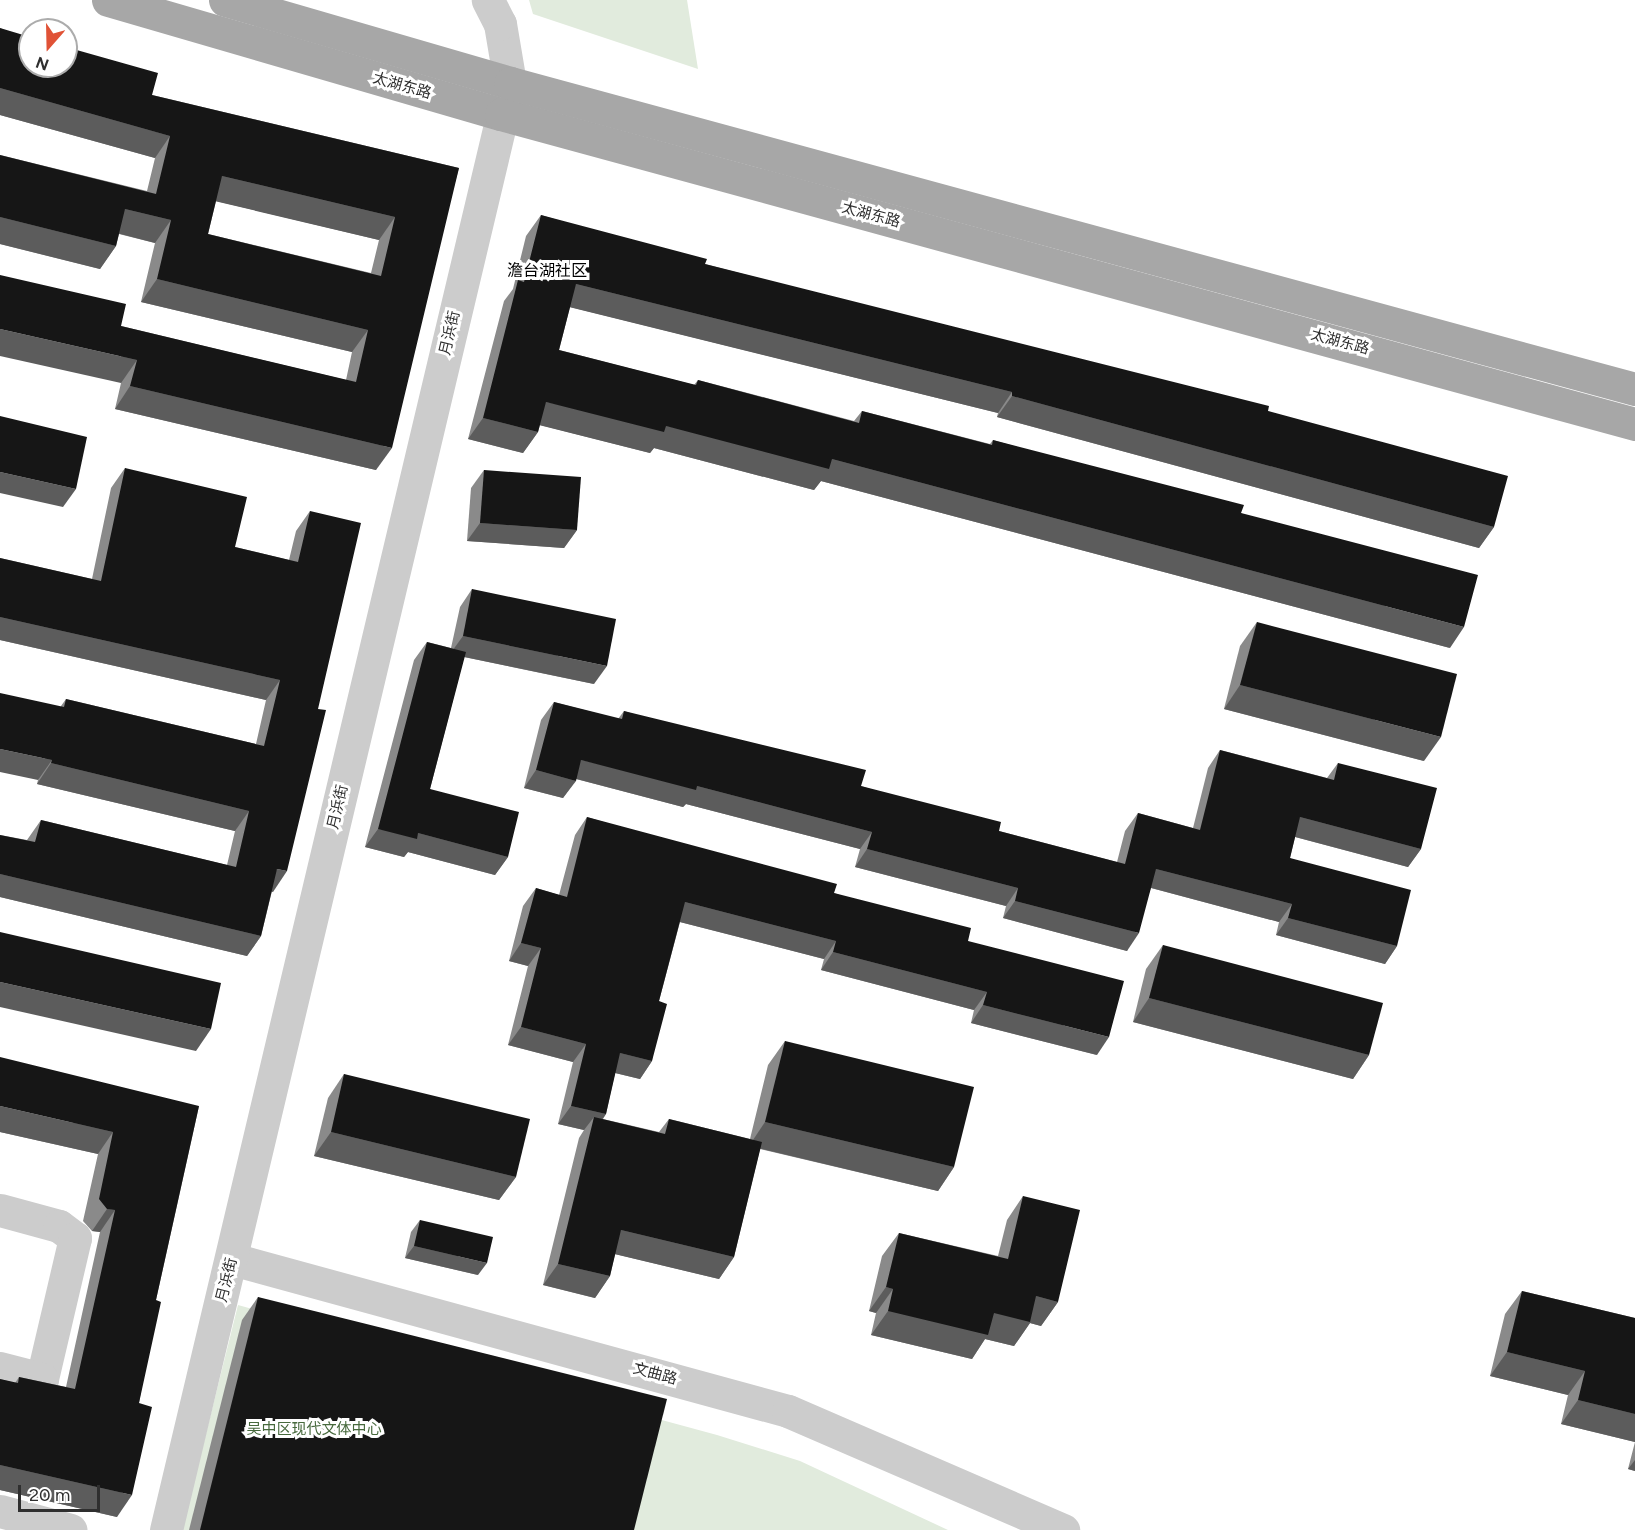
<!DOCTYPE html>
<meta charset="utf-8">
<style>
body{margin:0}
#map{position:relative;width:1635px;height:1530px;overflow:hidden;background:#fff;font-family:Figtree,"Noto Sans SC",sans-serif}
div>[style]{position:absolute}
.green>*{inset:0;background:#e1ebdd}
.minor>*{height:33px;margin:-16.5px;padding:0 16.5px;transform-origin:16.5px;border-radius:16.5px;background:#ccc}
.major>*{height:33px;margin:-16.5px;padding:0 16.5px;transform-origin:16.5px;border-radius:16.5px;background:#a7a7a7}
.wall>*{inset:0;background:#8a8a8a}
.shaded-wall>*{inset:0;background:#5c5c5c}
.building>*{inset:0;background:#161616}
span{translate:-50% -50%;white-space:nowrap;text-align:center;line-height:1.15;-webkit-text-stroke:6px #fff;paint-order:stroke}
.street-label{font-size:15px;color:#2f2f2f}
.park-label{font-size:15px;color:#47693d}
.neighbourhood-label{font-size:16px;color:#000}
.north{position:absolute;left:18px;top:18px;width:60px;height:60px;box-sizing:border-box;background:#fff;border:2px solid #acacac;border-radius:50%;rotate:200deg;font-size:16px;font-weight:700;line-height:24px;text-align:center;color:#2f2f2f}
.north::after{content:'';display:block;margin:auto;width:21px;height:27px;background:#e05236;clip-path:polygon(50% 0,100% 100%,50% 72%,0 100%)}
.scale{position:absolute;left:18px;top:1485px;width:82px;height:27px;box-sizing:border-box;border:3px solid #2f2f2f;border-top:0;padding-left:8px;font-size:18px;line-height:21px;white-space:nowrap;color:#2f2f2f;-webkit-text-stroke:4px #fff;paint-order:stroke}
</style>
<div id="map">
<div class="green">
<i style="clip-path:polygon(529px 0,687px 0,698px 69px,533px 14px)"></i>
<i style="clip-path:polygon(238px 1305px,717px 1435px,800px 1461px,948px 1530px,182px 1530px)"></i>
</div>
<div class="minor">
<i style="left:0;top:1210px;width:61px;rotate:15.2deg"></i>
<i style="left:59px;top:1226px;width:20px;rotate:37deg"></i>
<i style="left:75px;top:1238px;width:145px;rotate:103.2deg"></i>
<i style="left:42px;top:1379px;width:43px;rotate:-165.3deg"></i>
<i style="left:232px;top:1259px;width:576px;rotate:15.29deg"></i>
<i style="left:788px;top:1411px;width:300px;rotate:23.4deg"></i>
<i style="left:0;top:1511px;width:73px;rotate:15deg"></i>
<i style="left:166px;top:1530px;width:1487px;rotate:-76.63deg"></i>
<i style="left:510px;top:83px;width:60px;rotate:-99.6deg"></i>
<i style="left:500px;top:24px;width:27px;rotate:-117deg"></i>
</div>
<div class="major">
<i style="left:108px;top:0;width:409px;rotate:16.2deg"></i>
<i style="left:501px;top:114px;width:1176px;rotate:15.29deg"></i>
<i style="left:225px;top:0;width:297px;rotate:16.2deg"></i>
<i style="left:510px;top:83px;width:1166px;rotate:15.22deg"></i>
</div>
<div class="wall">
<i style="clip-path:polygon(evenodd,0 28px,152px 95px,459px 168px,376px 470px,115px 409px,121px 383px,121px 326px,346px 380px,352px 352px,141px 302px,155px 243px,119px 234px,116px 246px,100px 269px,0 244px,0 155px,147px 191px,155px 158px,0 115px,0 28px,216px 201px,379px 240px,371px 273px,208px 234px,216px 201px)"></i>
<i style="clip-path:polygon(541px 215px,705px 264px,1268px 411px,1494px 527px,1479px 548px,997px 417px,998px 413px,570px 307px,559px 350px,694px 385px,698px 380px,854px 421px,862px 411px,990px 444px,993px 440px,1241px 513px,1450px 648px,821px 481px,814px 490px,654px 448px,650px 453px,540px 425px,538px 432px,523px 453px,468px 439px,504px 301px,513px 289px,526px 236px)"></i>
<i style="clip-path:polygon(125px 468px,235px 547px,289px 560px,296px 531px,310px 511px,273px 892px,272px 891px,261px 936px,247px 956px,0 897px,0 835px,27px 840px,41px 820px,227px 865px,235px 831px,37px 784px,38px 780px,61px 706px,66px 699px,256px 744px,266px 700px,0 640px,0 558px,92px 579px,111px 488px)"></i>
<i style="clip-path:polygon(484px 470px,577px 530px,564px 548px,467px 541px,471px 488px)"></i>
<i style="clip-path:polygon(472px 589px,594px 684px,464px 657px,430px 789px,508px 857px,495px 875px,408px 852px,404px 857px,365px 847px,414px 660px,427px 642px,451px 648px,460px 607px)"></i>
<i style="clip-path:polygon(1257px 622px,1424px 761px,1224px 709px,1240px 646px)"></i>
<i style="clip-path:polygon(554px 702px,618px 719px,624px 711px,861px 786px,999px 831px,1117px 862px,1125px 831px,1138px 813px,1193px 828px,1208px 768px,1220px 750px,1327px 778px,1338px 763px,1421px 849px,1408px 867px,1295px 837px,1290px 858px,1397px 946px,1385px 964px,1276px 935px,1279px 922px,1151px 888px,1127px 951px,1003px 918px,1006px 906px,855px 867px,860px 849px,686px 804px,683px 807px,576px 779px,563px 798px,524px 788px,541px 720px)"></i>
<i style="clip-path:polygon(587px 817px,834px 893px,968px 941px,1097px 1055px,971px 1023px,974px 1010px,821px 970px,824px 959px,680px 922px,659px 1001px,652px 1061px,640px 1079px,615px 1073px,606px 1114px,603px 1119px,659px 1132px,669px 1119px,750px 1139px,768px 1065px,785px 1041px,954px 1167px,938px 1191px,760px 1149px,734px 1257px,719px 1279px,615px 1254px,610px 1276px,595px 1298px,543px 1285px,579px 1138px,584px 1130px,558px 1124px,573px 1062px,508px 1045px,528px 966px,509px 961px,523px 906px,536px 888px,559px 895px,575px 835px)"></i>
<i style="clip-path:polygon(1163px 945px,1369px 1055px,1353px 1079px,1133px 1022px,1146px 969px)"></i>
<i style="clip-path:polygon(344px 1074px,516px 1177px,499px 1200px,314px 1156px,328px 1098px)"></i>
<i style="clip-path:polygon(199px 1106px,156px 1300px,139px 1403px,117px 1517px,0 1490px,0 1379px,15px 1383px,19px 1377px,66px 1387px,100px 1232px,92px 1231px,83px 1221px,98px 1154px,0 1132px)"></i>
<i style="clip-path:polygon(1023px 1196px,1058px 1302px,1041px 1326px,1030px 1323px,1014px 1346px,985px 1339px,972px 1359px,871px 1335px,876px 1313px,869px 1311px,882px 1256px,899px 1233px,998px 1256px,1007px 1220px)"></i>
<i style="clip-path:polygon(420px 1220px,478px 1275px,405px 1258px,411px 1232px)"></i>
<i style="clip-path:polygon(1522px 1291px,1635px 1318px,1635px 1471px,1628px 1469px,1635px 1442px,1561px 1424px,1568px 1395px,1490px 1376px,1505px 1314px)"></i>
<i style="clip-path:polygon(258px 1297px,634px 1530px,189px 1530px,242px 1320px)"></i>
</div>
<div class="shaded-wall">
<i style="clip-path:polygon(0 88px,170px 136px,155px 158px,0 115px)"></i>
<i style="clip-path:polygon(222px 176px,395px 217px,379px 240px,206px 199px)"></i>
<i style="clip-path:polygon(125px 209px,171px 220px,155px 243px,109px 231px)"></i>
<i style="clip-path:polygon(0 217px,116px 246px,100px 269px,0 244px)"></i>
<i style="clip-path:polygon(157px 279px,368px 330px,352px 352px,141px 302px)"></i>
<i style="clip-path:polygon(576px 284px,1012px 392px,998px 413px,561px 305px)"></i>
<i style="clip-path:polygon(0 329px,137px 360px,121px 383px,0 356px)"></i>
<i style="clip-path:polygon(130px 386px,392px 448px,376px 470px,115px 409px)"></i>
<i style="clip-path:polygon(1012px 396px,1494px 527px,1479px 548px,997px 417px)"></i>
<i style="clip-path:polygon(546px 402px,832px 459px,1464px 627px,1450px 648px,821px 481px,814px 490px,654px 448px,650px 453px,531px 423px)"></i>
<i style="clip-path:polygon(483px 418px,538px 432px,523px 453px,468px 439px)"></i>
<i style="clip-path:polygon(0 472px,76px 489px,63px 507px,0 493px)"></i>
<i style="clip-path:polygon(480px 523px,577px 530px,564px 548px,467px 541px)"></i>
<i style="clip-path:polygon(0 617px,280px 680px,266px 700px,0 640px)"></i>
<i style="clip-path:polygon(463px 636px,607px 666px,594px 684px,450px 654px)"></i>
<i style="clip-path:polygon(1240px 685px,1441px 737px,1424px 761px,1224px 709px)"></i>
<i style="clip-path:polygon(0 749px,52px 760px,38px 780px,0 772px)"></i>
<i style="clip-path:polygon(581px 760px,697px 786px,872px 832px,860px 849px,686px 804px,683px 807px,569px 777px)"></i>
<i style="clip-path:polygon(51px 763px,249px 811px,235px 831px,37px 784px)"></i>
<i style="clip-path:polygon(536px 770px,576px 781px,563px 798px,524px 788px)"></i>
<i style="clip-path:polygon(1300px 817px,1421px 849px,1408px 867px,1288px 835px)"></i>
<i style="clip-path:polygon(378px 829px,418px 833px,508px 857px,495px 875px,408px 852px,404px 857px,365px 847px)"></i>
<i style="clip-path:polygon(867px 849px,1018px 888px,1006px 906px,855px 867px)"></i>
<i style="clip-path:polygon(277px 869px,287px 871px,273px 892px,263px 889px)"></i>
<i style="clip-path:polygon(1156px 869px,1292px 904px,1279px 922px,1144px 886px)"></i>
<i style="clip-path:polygon(0 874px,261px 936px,247px 956px,0 897px)"></i>
<i style="clip-path:polygon(1015px 901px,1139px 933px,1127px 951px,1003px 918px)"></i>
<i style="clip-path:polygon(685px 902px,836px 941px,824px 959px,672px 920px)"></i>
<i style="clip-path:polygon(1288px 918px,1397px 946px,1385px 964px,1276px 935px)"></i>
<i style="clip-path:polygon(521px 943px,541px 948px,528px 966px,509px 961px)"></i>
<i style="clip-path:polygon(833px 952px,987px 992px,974px 1010px,821px 970px)"></i>
<i style="clip-path:polygon(0 982px,211px 1029px,196px 1051px,0 1007px)"></i>
<i style="clip-path:polygon(1149px 998px,1369px 1055px,1353px 1079px,1133px 1022px)"></i>
<i style="clip-path:polygon(983px 1005px,1109px 1037px,1097px 1055px,971px 1023px)"></i>
<i style="clip-path:polygon(521px 1027px,586px 1044px,573px 1062px,508px 1045px)"></i>
<i style="clip-path:polygon(620px 1053px,652px 1061px,640px 1079px,607px 1071px)"></i>
<i style="clip-path:polygon(0 1106px,113px 1132px,98px 1154px,0 1132px)"></i>
<i style="clip-path:polygon(571px 1106px,606px 1114px,593px 1132px,594px 1117px,584px 1130px,558px 1124px)"></i>
<i style="clip-path:polygon(765px 1122px,954px 1167px,938px 1191px,749px 1146px)"></i>
<i style="clip-path:polygon(331px 1132px,516px 1177px,499px 1200px,314px 1156px)"></i>
<i style="clip-path:polygon(107px 1209px,115px 1210px,100px 1232px,92px 1231px)"></i>
<i style="clip-path:polygon(621px 1230px,734px 1257px,719px 1279px,606px 1252px)"></i>
<i style="clip-path:polygon(414px 1246px,487px 1263px,478px 1275px,405px 1258px)"></i>
<i style="clip-path:polygon(558px 1264px,610px 1276px,595px 1298px,543px 1285px)"></i>
<i style="clip-path:polygon(886px 1287px,893px 1289px,876px 1313px,869px 1311px)"></i>
<i style="clip-path:polygon(1036px 1296px,1058px 1302px,1041px 1326px,1030px 1323px,1014px 1346px,985px 1339px,972px 1359px,871px 1335px,888px 1311px,994px 1313px)"></i>
<i style="clip-path:polygon(1507px 1352px,1585px 1371px,1568px 1395px,1490px 1376px)"></i>
<i style="clip-path:polygon(1578px 1400px,1635px 1414px,1635px 1442px,1561px 1424px)"></i>
<i style="clip-path:polygon(1635px 1460px,1635px 1471px,1628px 1469px)"></i>
<i style="clip-path:polygon(0 1465px,132px 1495px,117px 1517px,0 1490px)"></i>
</div>
<div class="building">
<i style="clip-path:polygon(evenodd,0 28px,30px 37px,30px 66px,66px 66px,66px 47px,158px 73px,152px 95px,459px 168px,392px 448px,130px 386px,137px 360px,0 329px,0 275px,126px 304px,121px 326px,356px 382px,368px 330px,157px 279px,171px 220px,125px 209px,116px 246px,0 217px,0 155px,156px 194px,170px 136px,0 88px,0 28px,222px 176px,395px 217px,381px 276px,208px 234px,222px 176px)"></i>
<i style="clip-path:polygon(541px 215px,707px 259px,705px 264px,1269px 406px,1268px 411px,1508px 476px,1494px 527px,1012px 396px,1012px 392px,576px 284px,559px 350px,696px 385px,698px 380px,859px 423px,862px 411px,992px 445px,993px 440px,1244px 505px,1241px 513px,1478px 575px,1464px 627px,832px 459px,829px 469px,666px 426px,664px 432px,546px 402px,538px 432px,483px 418px,518px 280px,524px 282px)"></i>
<i style="clip-path:polygon(0 416px,87px 437px,76px 489px,0 472px)"></i>
<i style="clip-path:polygon(125px 468px,247px 497px,235px 547px,298px 562px,310px 511px,361px 523px,318px 709px,326px 710px,287px 871px,277px 869px,261px 936px,0 874px,0 835px,35px 842px,41px 820px,236px 867px,249px 811px,51px 763px,52px 760px,0 749px,0 693px,64px 707px,66px 699px,264px 746px,280px 680px,0 617px,0 558px,101px 581px)"></i>
<i style="clip-path:polygon(484px 470px,581px 477px,577px 530px,480px 523px)"></i>
<i style="clip-path:polygon(472px 589px,616px 619px,607px 666px,463px 636px)"></i>
<i style="clip-path:polygon(1257px 622px,1457px 674px,1441px 737px,1240px 685px)"></i>
<i style="clip-path:polygon(427px 642px,466px 652px,430px 789px,519px 812px,508px 857px,418px 833px,417px 839px,378px 829px)"></i>
<i style="clip-path:polygon(554px 702px,622px 719px,624px 711px,866px 770px,861px 786px,1001px 822px,999px 831px,1125px 864px,1138px 813px,1200px 830px,1220px 750px,1334px 780px,1338px 763px,1437px 788px,1421px 849px,1300px 817px,1290px 858px,1411px 890px,1397px 946px,1288px 918px,1292px 904px,1156px 869px,1139px 933px,1015px 901px,1018px 888px,867px 849px,872px 832px,697px 786px,696px 790px,581px 760px,576px 781px,536px 770px)"></i>
<i style="clip-path:polygon(587px 817px,837px 884px,834px 893px,971px 928px,968px 941px,1124px 981px,1109px 1037px,983px 1005px,987px 992px,833px 952px,836px 941px,685px 902px,659px 1001px,667px 1004px,652px 1061px,620px 1053px,606px 1114px,571px 1106px,586px 1044px,521px 1027px,541px 948px,521px 943px,536px 888px,567px 897px)"></i>
<i style="clip-path:polygon(0 932px,221px 983px,211px 1029px,0 982px)"></i>
<i style="clip-path:polygon(1163px 945px,1383px 1003px,1369px 1055px,1149px 998px)"></i>
<i style="clip-path:polygon(785px 1041px,974px 1087px,954px 1167px,765px 1122px)"></i>
<i style="clip-path:polygon(0 1057px,199px 1106px,156px 1300px,161px 1302px,139px 1403px,152px 1407px,132px 1495px,0 1465px,0 1379px,18px 1383px,19px 1377px,75px 1389px,115px 1210px,107px 1209px,99px 1199px,113px 1132px,0 1106px)"></i>
<i style="clip-path:polygon(344px 1074px,530px 1119px,516px 1177px,331px 1132px)"></i>
<i style="clip-path:polygon(594px 1117px,665px 1134px,669px 1119px,762px 1142px,734px 1257px,621px 1230px,610px 1276px,558px 1264px)"></i>
<i style="clip-path:polygon(1023px 1196px,1080px 1210px,1058px 1302px,1036px 1296px,1030px 1322px,994px 1313px,988px 1335px,888px 1311px,893px 1289px,886px 1287px,899px 1233px,1008px 1259px)"></i>
<i style="clip-path:polygon(420px 1220px,493px 1237px,487px 1263px,414px 1246px)"></i>
<i style="clip-path:polygon(1522px 1291px,1635px 1318px,1635px 1414px,1578px 1400px,1585px 1371px,1507px 1352px)"></i>
<i style="clip-path:polygon(258px 1297px,667px 1399px,634px 1530px,200px 1530px)"></i>
</div>
<div class="street-label">
<span style="left:402px;top:86px;rotate:16deg">太湖东路</span>
<span style="left:871px;top:215px;rotate:15deg">太湖东路</span>
<span style="left:450px;top:333px;rotate:-77deg">月浜街</span>
<span style="left:1340px;top:342px;rotate:15deg">太湖东路</span>
<span style="left:338px;top:807px;rotate:-77deg">月浜街</span>
<span style="left:227px;top:1280px;rotate:-76deg">月浜街</span>
<span style="left:655px;top:1374px;rotate:15deg">文曲路</span>
</div>
<div class="park-label">
<span style="left:314px;top:1430px">吴中区现代文体中心</span>
</div>
<div class="neighbourhood-label">
<span style="left:547px;top:271px">澹台湖社区</span>
</div>
<div class="north">N</div>
<div class="scale">20 m</div>
</div>
